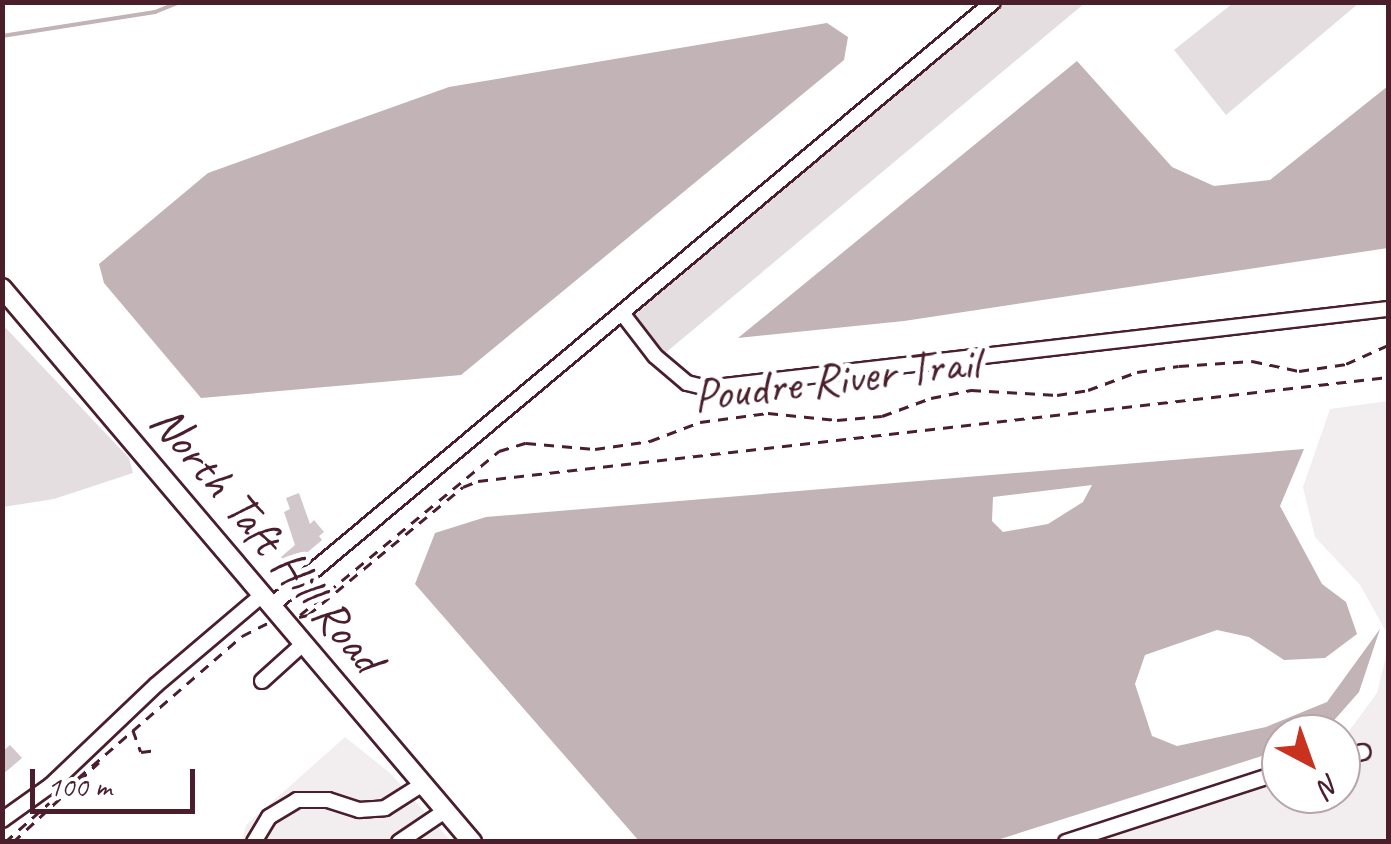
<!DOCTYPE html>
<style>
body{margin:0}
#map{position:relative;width:1391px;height:844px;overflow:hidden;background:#fff;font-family:Caveat,sans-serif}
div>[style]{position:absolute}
.built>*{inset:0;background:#f2eeef}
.green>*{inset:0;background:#e5dee0}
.water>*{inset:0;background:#c1b3b6}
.stream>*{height:4px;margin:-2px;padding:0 2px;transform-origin:2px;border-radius:2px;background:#c1b3b6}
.building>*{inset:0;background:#d2c7cb}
.path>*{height:2.5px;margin-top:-1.25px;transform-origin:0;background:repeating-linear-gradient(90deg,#4a1f2b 0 10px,transparent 0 18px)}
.roads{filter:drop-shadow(2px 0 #4a1f2b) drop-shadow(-2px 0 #4a1f2b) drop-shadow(0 2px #4a1f2b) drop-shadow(0 -2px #4a1f2b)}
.minor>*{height:14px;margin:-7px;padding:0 7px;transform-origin:7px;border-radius:7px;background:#fff}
.major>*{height:18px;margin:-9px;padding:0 9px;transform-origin:9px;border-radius:9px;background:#fff}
span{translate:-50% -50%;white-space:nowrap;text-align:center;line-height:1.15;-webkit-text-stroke:10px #fff;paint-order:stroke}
.street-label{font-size:48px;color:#4a1f2b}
.frame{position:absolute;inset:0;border:5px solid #4a1f2b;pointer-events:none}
.north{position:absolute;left:1261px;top:714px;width:100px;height:100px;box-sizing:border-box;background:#fff;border:2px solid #b7a5aa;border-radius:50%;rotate:139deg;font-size:28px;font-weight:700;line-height:40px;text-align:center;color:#4a1f2b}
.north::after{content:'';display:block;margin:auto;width:35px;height:45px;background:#c8321e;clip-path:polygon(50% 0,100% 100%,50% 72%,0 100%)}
.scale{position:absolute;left:30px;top:769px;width:165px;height:45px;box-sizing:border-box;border:5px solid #4a1f2b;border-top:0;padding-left:12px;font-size:30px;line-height:35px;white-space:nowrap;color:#4a1f2b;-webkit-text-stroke:8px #fff;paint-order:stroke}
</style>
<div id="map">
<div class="built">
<i style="clip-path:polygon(1388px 401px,1388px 635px,1360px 585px,1315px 537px,1303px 487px,1330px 409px)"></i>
<i style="clip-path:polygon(1388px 648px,1388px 841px,1066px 842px,1281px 772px,1281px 794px,1341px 794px,1341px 742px,1377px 693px)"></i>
<i style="clip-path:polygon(345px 737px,390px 773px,451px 841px,242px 842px,246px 825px)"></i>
</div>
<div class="green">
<i style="clip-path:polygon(1006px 3px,1085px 3px,664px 354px,634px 315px)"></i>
<i style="clip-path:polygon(1233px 3px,1233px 2px,1359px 3px,1226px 115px,1174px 50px)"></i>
<i style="clip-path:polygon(3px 325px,129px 458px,133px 473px,54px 499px,3px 507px)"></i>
</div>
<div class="water">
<i style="clip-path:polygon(827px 23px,848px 37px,844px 60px,461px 375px,201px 398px,104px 283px,99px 264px,208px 173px,449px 87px)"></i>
<i style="clip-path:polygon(1077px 61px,1172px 167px,1214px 186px,1270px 180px,1388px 86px,1388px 248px,904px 321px,738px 338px)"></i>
<i style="clip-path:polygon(evenodd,1304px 449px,1280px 506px,1322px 584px,1346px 602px,1357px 634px,1325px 658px,1284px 660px,1249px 637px,1217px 630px,1145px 655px,1135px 684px,1152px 736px,1177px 746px,1266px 727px,1327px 702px,1380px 629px,1359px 692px,1322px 734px,1281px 734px,1281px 750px,994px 841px,639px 841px,415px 584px,435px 533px,486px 517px,1304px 449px,1092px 485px,1083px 502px,1048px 524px,1003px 532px,992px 521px,993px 497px,1092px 485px)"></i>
</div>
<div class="stream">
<i style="left:2px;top:36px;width:155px;rotate:-8.9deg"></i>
<i style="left:155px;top:12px;width:27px;rotate:-22deg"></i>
</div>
<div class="building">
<i style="clip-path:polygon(299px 493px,310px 524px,314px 520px,324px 532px,319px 536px,322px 540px,290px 567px,281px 557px,295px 545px,284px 512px,290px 509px,286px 498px)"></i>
<i style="clip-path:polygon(10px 745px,22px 758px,2px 775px,2px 752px)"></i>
</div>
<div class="path">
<i style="left:300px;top:615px;width:258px;rotate:-39.5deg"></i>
<i style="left:499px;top:451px;width:28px;rotate:-17deg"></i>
<i style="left:526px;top:443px;width:69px;rotate:5deg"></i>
<i style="left:595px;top:449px;width:56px;rotate:-8.3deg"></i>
<i style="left:650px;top:441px;width:53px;rotate:-20.8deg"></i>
<i style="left:700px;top:422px;width:69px;rotate:-7.5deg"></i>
<i style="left:768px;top:413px;width:69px;rotate:5.8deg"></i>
<i style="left:837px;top:420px;width:45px;rotate:-5.1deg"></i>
<i style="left:882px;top:416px;width:52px;rotate:-20.2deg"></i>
<i style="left:931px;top:398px;width:41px;rotate:-11.3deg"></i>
<i style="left:971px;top:390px;width:86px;rotate:3.3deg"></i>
<i style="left:1057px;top:395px;width:31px;rotate:-9deg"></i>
<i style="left:1088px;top:390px;width:52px;rotate:-20.2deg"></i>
<i style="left:1137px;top:372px;width:42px;rotate:-8.1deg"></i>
<i style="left:1179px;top:366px;width:73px;rotate:-3.9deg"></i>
<i style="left:1252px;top:361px;width:48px;rotate:12deg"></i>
<i style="left:1299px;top:371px;width:48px;rotate:-8.5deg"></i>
<i style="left:1346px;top:364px;width:46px;rotate:-24.3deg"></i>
<i style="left:299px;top:617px;width:9px;rotate:-13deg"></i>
<i style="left:308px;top:615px;width:201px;rotate:-39.6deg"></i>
<i style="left:463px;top:487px;width:16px;rotate:-22deg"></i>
<i style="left:478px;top:481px;width:916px;rotate:-6.52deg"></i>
<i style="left:133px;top:730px;width:23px;rotate:70deg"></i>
<i style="left:141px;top:752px;width:16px;rotate:-7deg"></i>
<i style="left:78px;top:778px;width:217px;rotate:-40.9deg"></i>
<i style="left:242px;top:636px;width:29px;rotate:-27deg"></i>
<i style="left:5px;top:842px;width:59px;rotate:-41.6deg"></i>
<i style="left:13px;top:842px;width:117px;rotate:-42.9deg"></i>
</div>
<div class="roads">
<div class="minor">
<i style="left:622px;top:313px;width:54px;rotate:52.5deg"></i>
<i style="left:655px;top:356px;width:42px;rotate:40.2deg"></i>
<i style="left:687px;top:383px;width:21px;rotate:14deg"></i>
<i style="left:707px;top:388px;width:686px;rotate:-6.62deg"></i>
<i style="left:271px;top:606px;width:941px;rotate:-39.91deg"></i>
<i style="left:262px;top:681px;width:55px;rotate:-42.1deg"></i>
<i style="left:1341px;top:757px;width:22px;rotate:-13deg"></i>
<i style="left:2px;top:820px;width:60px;rotate:-35.5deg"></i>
<i style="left:51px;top:785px;width:145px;rotate:-43.6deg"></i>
<i style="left:156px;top:685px;width:139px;rotate:-40.3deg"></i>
<i style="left:254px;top:842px;width:29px;rotate:-59deg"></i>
<i style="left:269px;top:817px;width:33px;rotate:-31deg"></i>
<i style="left:297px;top:800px;width:31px"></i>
<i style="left:328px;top:800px;width:33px;rotate:18deg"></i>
<i style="left:359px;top:810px;width:26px;rotate:-4deg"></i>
<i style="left:385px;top:808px;width:45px;rotate:-32.3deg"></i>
<i style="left:399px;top:842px;width:55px;rotate:-34deg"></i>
<i style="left:1066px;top:842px;width:226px;rotate:-18deg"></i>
</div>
<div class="major">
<i style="left:2px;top:288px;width:727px;rotate:49.69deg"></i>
</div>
</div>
<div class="street-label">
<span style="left:836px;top:379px;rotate:-7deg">Poudre River Trail</span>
<span style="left:267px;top:539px;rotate:50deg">North Taft Hill Road</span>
</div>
<div class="frame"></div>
<div class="north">N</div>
<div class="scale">100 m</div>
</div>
